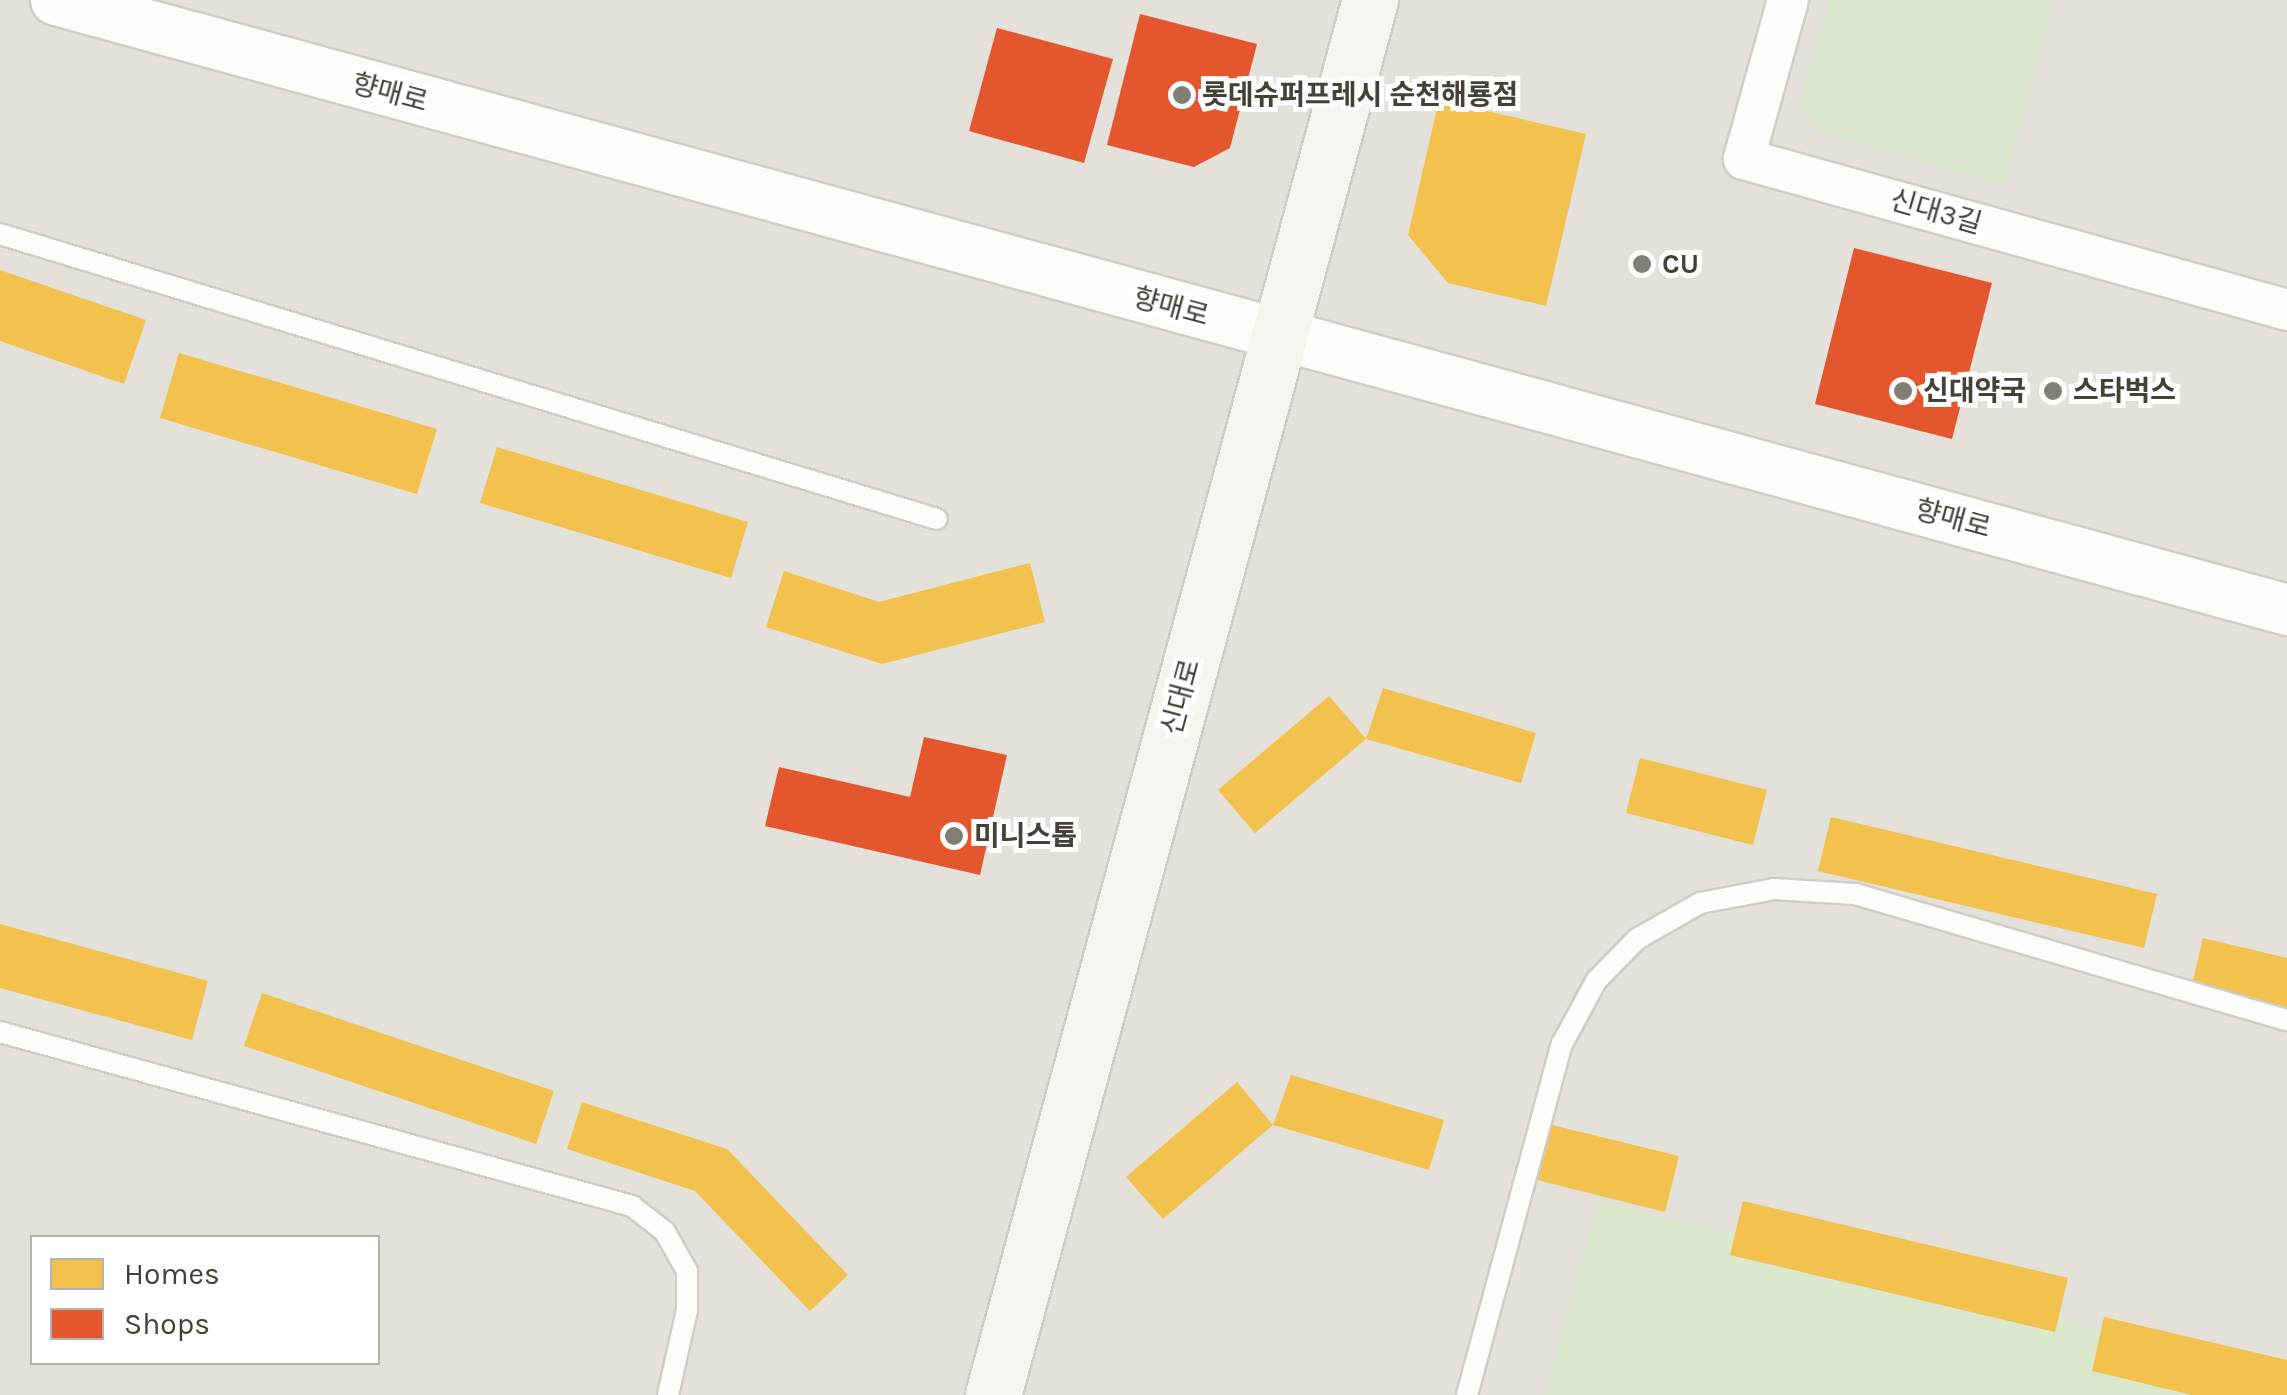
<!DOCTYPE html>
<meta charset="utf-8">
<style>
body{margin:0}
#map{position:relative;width:2287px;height:1395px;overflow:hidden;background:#f0efea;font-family:Karla,"Noto Sans KR",sans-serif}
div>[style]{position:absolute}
.residential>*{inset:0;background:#e3e1d9}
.green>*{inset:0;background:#dce8cd}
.homes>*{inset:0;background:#f2c14e}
.shops>*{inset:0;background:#e4572e}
.roads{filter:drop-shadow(2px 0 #cecdc8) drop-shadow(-2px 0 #cecdc8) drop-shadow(0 2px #cecdc8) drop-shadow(0 -2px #cecdc8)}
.service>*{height:20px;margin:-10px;padding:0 10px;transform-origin:10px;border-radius:10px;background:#fdfdfc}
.minor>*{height:40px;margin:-20px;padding:0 20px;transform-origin:20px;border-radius:20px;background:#fdfdfc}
.tertiary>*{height:50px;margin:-25px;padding:0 25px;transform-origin:25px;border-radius:25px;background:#fdfdfc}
.secondary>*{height:55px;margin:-27.5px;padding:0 27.5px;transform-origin:27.5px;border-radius:27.5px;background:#f6f5ef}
.dots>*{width:28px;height:28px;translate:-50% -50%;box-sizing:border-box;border:5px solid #fff;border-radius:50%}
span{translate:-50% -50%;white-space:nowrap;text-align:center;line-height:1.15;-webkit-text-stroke:10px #fff;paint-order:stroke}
.street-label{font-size:28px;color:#454137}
.poi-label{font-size:28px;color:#454137;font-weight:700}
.left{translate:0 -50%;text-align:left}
.legend{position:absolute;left:30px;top:1235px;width:350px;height:130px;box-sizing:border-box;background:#fff;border:2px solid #b5b3af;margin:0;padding:12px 18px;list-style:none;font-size:30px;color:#454137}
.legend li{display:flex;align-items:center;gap:20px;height:50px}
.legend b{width:50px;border:2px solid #b5b3af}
</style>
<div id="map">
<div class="residential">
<i style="clip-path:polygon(evenodd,0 0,2287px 0,2287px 1395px,0 1395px,0 0,32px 1238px,378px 1238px,378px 1362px,32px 1362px,32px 1238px)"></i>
</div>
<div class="green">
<i style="clip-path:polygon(1829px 0,2053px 0,2005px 185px,1816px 130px,1800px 104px)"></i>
<i style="clip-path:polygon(1598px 1199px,2119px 1335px,2232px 1395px,1545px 1395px)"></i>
</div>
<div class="homes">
<i style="clip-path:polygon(1439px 100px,1586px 134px,1546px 306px,1448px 283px,1408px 235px)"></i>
<i style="clip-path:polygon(0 270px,146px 320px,124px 384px,0 341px)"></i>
<i style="clip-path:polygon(179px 353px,437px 429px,417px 494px,160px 418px)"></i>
<i style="clip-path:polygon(497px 447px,748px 522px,731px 578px,480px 503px)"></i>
<i style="clip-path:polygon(1030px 563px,1045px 622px,882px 664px,766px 627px,784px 571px,879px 602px)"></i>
<i style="clip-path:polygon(1383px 688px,1536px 733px,1521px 783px,1366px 739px,1255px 833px,1218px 790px,1329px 696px,1366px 739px)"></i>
<i style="clip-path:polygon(1640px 758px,1767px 790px,1753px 845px,1626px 813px)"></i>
<i style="clip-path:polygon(1831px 817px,2157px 894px,2144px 948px,1818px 871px)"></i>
<i style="clip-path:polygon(0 924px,208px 981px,192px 1040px,0 988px)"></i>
<i style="clip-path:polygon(2203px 938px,2287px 958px,2287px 1016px,2190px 993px)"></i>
<i style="clip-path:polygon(262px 993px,554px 1091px,536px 1144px,244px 1046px)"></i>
<i style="clip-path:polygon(1291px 1075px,1444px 1120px,1429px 1170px,1273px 1125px)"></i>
<i style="clip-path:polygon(1237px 1082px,1273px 1125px,1163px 1219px,1126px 1177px)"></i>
<i style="clip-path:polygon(582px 1102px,727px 1149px,848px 1275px,810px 1311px,695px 1191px,567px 1149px)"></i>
<i style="clip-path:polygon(1552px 1125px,1679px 1156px,1665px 1212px,1537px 1180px)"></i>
<i style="clip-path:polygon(1743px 1201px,2068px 1278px,2055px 1332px,1730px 1255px)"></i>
<i style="clip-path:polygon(2104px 1317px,2287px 1360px,2287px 1395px,2192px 1395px,2092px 1371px)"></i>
</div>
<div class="shops">
<i style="clip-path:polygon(1140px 14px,1257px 44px,1230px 148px,1194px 167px,1107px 145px)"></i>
<i style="clip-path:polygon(997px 28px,1113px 59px,1084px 163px,969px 131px)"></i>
<i style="clip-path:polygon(1854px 248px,1992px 283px,1952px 439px,1815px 404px)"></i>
<i style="clip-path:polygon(924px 737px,1007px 755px,980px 875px,765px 826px,779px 767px,910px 797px)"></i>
</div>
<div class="roads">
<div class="service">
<i style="left:0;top:234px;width:979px;rotate:16.92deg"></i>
<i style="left:0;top:1032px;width:656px;rotate:15.39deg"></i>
<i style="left:632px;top:1206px;width:42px;rotate:38.2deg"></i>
<i style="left:665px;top:1232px;width:45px;rotate:60.6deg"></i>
<i style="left:687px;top:1271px;width:39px;rotate:90deg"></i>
<i style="left:687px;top:1310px;width:87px;rotate:102.6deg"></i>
<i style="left:1467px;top:1395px;width:364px;rotate:-74.9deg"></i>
<i style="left:1562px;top:1044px;width:72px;rotate:-61.6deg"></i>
<i style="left:1596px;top:981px;width:59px;rotate:-45.7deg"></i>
<i style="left:1637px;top:939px;width:73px;rotate:-29.7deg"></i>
<i style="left:1700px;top:903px;width:75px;rotate:-10.7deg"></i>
<i style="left:1774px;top:889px;width:81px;rotate:3.5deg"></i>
<i style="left:1855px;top:894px;width:450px;rotate:16.3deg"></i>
</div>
<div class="minor">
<i style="left:1788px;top:0;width:165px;rotate:105.5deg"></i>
<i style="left:1744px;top:159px;width:564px;rotate:15.54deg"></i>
</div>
<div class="tertiary">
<i style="left:56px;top:0;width:2313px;rotate:15.29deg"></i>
</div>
<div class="secondary">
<i style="left:993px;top:1395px;width:1445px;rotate:-74.88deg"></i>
</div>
</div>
<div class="dots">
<i style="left:1182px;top:95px;background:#817e76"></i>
<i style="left:1642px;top:264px;background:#817e76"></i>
<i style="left:1903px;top:391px;background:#817e76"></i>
<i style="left:2053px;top:391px;background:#817e76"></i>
<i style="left:954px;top:836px;background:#817e76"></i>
</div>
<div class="street-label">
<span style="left:390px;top:93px;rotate:15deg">향매로</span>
<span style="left:1936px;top:212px;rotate:16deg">신대3길</span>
<span style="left:1171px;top:307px;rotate:15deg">향매로</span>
<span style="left:1953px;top:519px;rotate:15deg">향매로</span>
<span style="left:1181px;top:697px;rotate:-75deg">신대로</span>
</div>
<div class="poi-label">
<span class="left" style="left:1202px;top:95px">롯데슈퍼프레시 순천해룡점</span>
<span class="left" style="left:1662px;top:264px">CU</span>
<span class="left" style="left:1923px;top:391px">신대약국</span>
<span class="left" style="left:2073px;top:391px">스타벅스</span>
<span class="left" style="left:974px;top:836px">미니스톱</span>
</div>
<ul class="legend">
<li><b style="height:28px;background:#f2c14e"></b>Homes</li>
<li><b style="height:28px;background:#e4572e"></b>Shops</li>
</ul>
</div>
